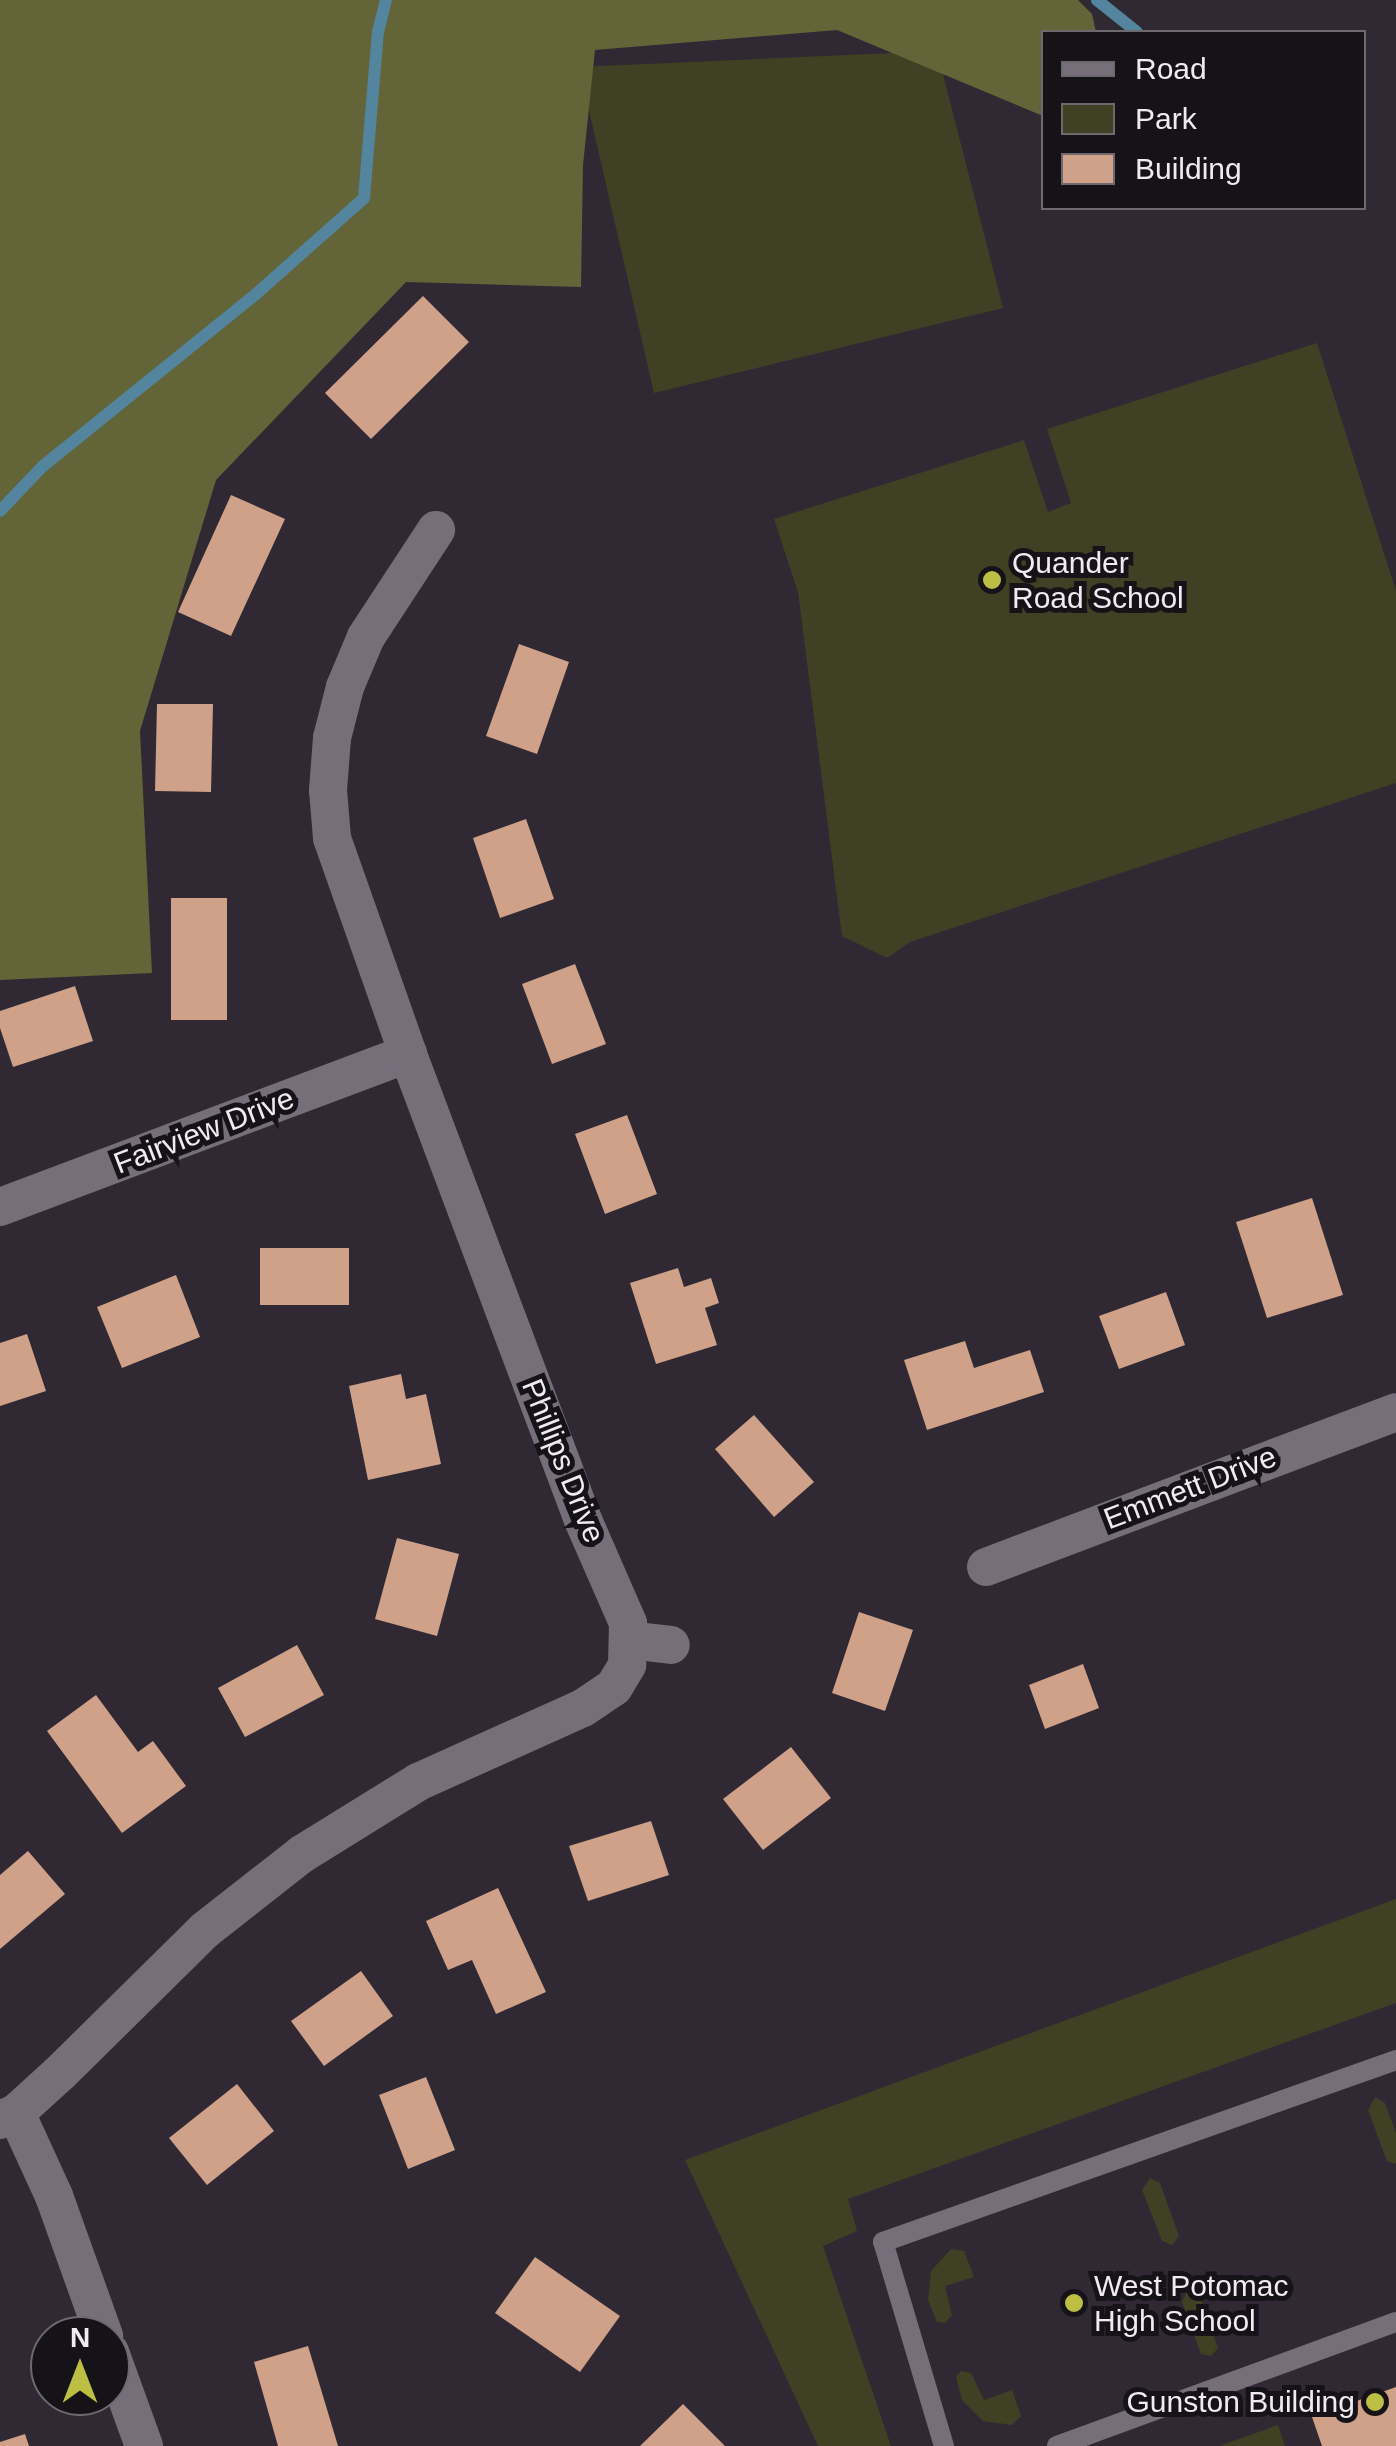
<!DOCTYPE html>
<style>
body{margin:0}
#map{position:relative;width:1396px;height:2446px;overflow:hidden;background:#302933;font-family:Arial,sans-serif}
div>[style]{position:absolute}
.green>*{inset:0;background:#3f4024}
.forest>*{inset:0;background:#636437}
.stream>*{height:12px;margin:-6px;padding:0 6px;transform-origin:6px;border-radius:6px;background:#53859e}
.building>*{inset:0;background:#d0a189}
.service>*{height:20px;margin:-10px;padding:0 10px;transform-origin:10px;border-radius:10px;background:#766f7a}
.minor>*{height:38px;margin:-19px;padding:0 19px;transform-origin:19px;border-radius:19px;background:#766f7a}
.dots>*{width:28px;height:28px;translate:-50% -50%;box-sizing:border-box;border:5px solid #161318;border-radius:50%}
span{translate:-50% -50%;white-space:nowrap;text-align:center;line-height:1.15;-webkit-text-stroke:10px #161318;paint-order:stroke}
.poi-label{font-size:30px;color:#efebf1}
.left{translate:0 -50%;text-align:left}
.right{translate:-100% -50%;text-align:right}
.street-label{font-size:30px;color:#efebf1}
.legend{position:absolute;left:1041px;top:30px;width:325px;height:180px;box-sizing:border-box;background:#161318;border:2px solid #6d696f;margin:0;padding:12px 18px;list-style:none;font-size:30px;color:#efebf1}
.legend li{display:flex;align-items:center;gap:20px;height:50px}
.legend b{width:50px;border:2px solid #6d696f}
.north{position:absolute;left:30px;top:2316px;width:100px;height:100px;box-sizing:border-box;background:#161318;border:2px solid #6d696f;border-radius:50%;rotate:0deg;font-size:28px;font-weight:700;line-height:40px;text-align:center;color:#efebf1}
.north::after{content:'';display:block;margin:auto;width:35px;height:45px;background:#bcbf44;clip-path:polygon(50% 0,100% 100%,50% 72%,0 100%)}
</style>
<div id="map">
<div class="green">
<i style="clip-path:polygon(937px 51px,1003px 308px,654px 393px,579px 67px)"></i>
<i style="clip-path:polygon(1317px 343px,1396px 591px,1396px 783px,910px 942px,887px 958px,842px 936px,798px 592px,774px 519px,1024px 440px,1048px 512px,1071px 503px,1047px 429px)"></i>
<i style="clip-path:polygon(1396px 1899px,1396px 2003px,848px 2199px,857px 2231px,823px 2246px,891px 2446px,818px 2446px,685px 2160px)"></i>
<i style="clip-path:polygon(1375px 2097px,1385px 2103px,1396px 2133px,1396px 2164px,1387px 2161px,1368px 2110px)"></i>
<i style="clip-path:polygon(1150px 2178px,1160px 2183px,1179px 2236px,1172px 2245px,1162px 2241px,1142px 2190px)"></i>
<i style="clip-path:polygon(951px 2249px,964px 2251px,974px 2277px,945px 2286px,952px 2315px,945px 2323px,937px 2322px,928px 2300px,931px 2271px)"></i>
<i style="clip-path:polygon(1188px 2289px,1199px 2294px,1218px 2348px,1211px 2356px,1201px 2354px,1182px 2302px)"></i>
<i style="clip-path:polygon(961px 2371px,971px 2373px,984px 2400px,1012px 2390px,1021px 2416px,1012px 2425px,983px 2421px,962px 2400px,956px 2377px)"></i>
<i style="clip-path:polygon(1278px 2425px,1285px 2446px,1219px 2446px)"></i>
</div>
<div class="forest">
<i style="clip-path:polygon(0 0,1078px 0,1092px 14px,1096px 32px,1044px 32px,1043px 116px,837px 30px,595px 50px,583px 165px,581px 287px,406px 282px,216px 480px,140px 731px,152px 973px,0 980px)"></i>
</div>
<div class="stream">
<i style="left:1097px;top:0;width:51px;rotate:38.7deg"></i>
<i style="left:0;top:511px;width:62px;rotate:-46.3deg"></i>
<i style="left:43px;top:466px;width:274px;rotate:-38.9deg"></i>
<i style="left:256px;top:294px;width:144px;rotate:-41.6deg"></i>
<i style="left:364px;top:198px;width:167px;rotate:-85.2deg"></i>
<i style="left:378px;top:32px;width:33px;rotate:-76deg"></i>
</div>
<div class="building">
<i style="clip-path:polygon(423px 296px,469px 342px,371px 439px,325px 393px)"></i>
<i style="clip-path:polygon(231px 495px,285px 519px,231px 636px,178px 612px)"></i>
<i style="clip-path:polygon(519px 644px,569px 662px,537px 754px,486px 736px)"></i>
<i style="clip-path:polygon(157px 704px,213px 704px,211px 792px,155px 791px)"></i>
<i style="clip-path:polygon(526px 819px,554px 899px,500px 918px,473px 838px)"></i>
<i style="clip-path:polygon(171px 898px,227px 898px,227px 1020px,171px 1020px)"></i>
<i style="clip-path:polygon(575px 964px,606px 1044px,552px 1064px,522px 984px)"></i>
<i style="clip-path:polygon(75px 986px,93px 1041px,13px 1067px,0 1028px,0 1011px)"></i>
<i style="clip-path:polygon(627px 1115px,657px 1194px,605px 1214px,575px 1134px)"></i>
<i style="clip-path:polygon(1312px 1198px,1343px 1295px,1267px 1318px,1236px 1222px)"></i>
<i style="clip-path:polygon(260px 1248px,349px 1248px,349px 1305px,260px 1305px)"></i>
<i style="clip-path:polygon(678px 1268px,684px 1287px,711px 1278px,719px 1303px,705px 1308px,717px 1345px,656px 1364px,630px 1283px)"></i>
<i style="clip-path:polygon(176px 1275px,200px 1337px,122px 1368px,97px 1307px)"></i>
<i style="clip-path:polygon(1166px 1292px,1185px 1345px,1119px 1369px,1099px 1316px)"></i>
<i style="clip-path:polygon(27px 1334px,46px 1391px,0 1406px,0 1343px)"></i>
<i style="clip-path:polygon(965px 1341px,974px 1368px,1030px 1350px,1044px 1392px,927px 1430px,904px 1360px)"></i>
<i style="clip-path:polygon(401px 1374px,406px 1399px,426px 1394px,441px 1464px,368px 1480px,349px 1386px)"></i>
<i style="clip-path:polygon(754px 1415px,814px 1482px,774px 1517px,715px 1449px)"></i>
<i style="clip-path:polygon(397px 1538px,459px 1554px,437px 1636px,375px 1619px)"></i>
<i style="clip-path:polygon(859px 1612px,913px 1630px,885px 1711px,832px 1693px)"></i>
<i style="clip-path:polygon(297px 1645px,324px 1695px,245px 1737px,218px 1688px)"></i>
<i style="clip-path:polygon(1083px 1664px,1099px 1708px,1045px 1729px,1029px 1685px)"></i>
<i style="clip-path:polygon(96px 1695px,138px 1752px,153px 1741px,186px 1786px,122px 1833px,47px 1731px)"></i>
<i style="clip-path:polygon(791px 1747px,831px 1798px,763px 1850px,723px 1799px)"></i>
<i style="clip-path:polygon(651px 1821px,669px 1875px,588px 1901px,569px 1846px)"></i>
<i style="clip-path:polygon(28px 1851px,65px 1894px,0 1949px,0 1875px)"></i>
<i style="clip-path:polygon(498px 1888px,546px 1992px,496px 2014px,472px 1960px,448px 1970px,426px 1921px)"></i>
<i style="clip-path:polygon(361px 1971px,393px 2016px,324px 2066px,291px 2021px)"></i>
<i style="clip-path:polygon(426px 2077px,455px 2150px,408px 2169px,379px 2095px)"></i>
<i style="clip-path:polygon(237px 2084px,274px 2131px,207px 2185px,169px 2138px)"></i>
<i style="clip-path:polygon(535px 2257px,620px 2316px,580px 2372px,495px 2313px)"></i>
<i style="clip-path:polygon(308px 2346px,338px 2446px,278px 2446px,254px 2362px)"></i>
<i style="clip-path:polygon(1396px 2387px,1396px 2446px,1322px 2446px,1312px 2417px)"></i>
<i style="clip-path:polygon(683px 2404px,725px 2446px,640px 2446px)"></i>
<i style="clip-path:polygon(25px 2434px,29px 2446px,0 2446px,0 2442px)"></i>
</div>
<div class="service">
<i style="left:944px;top:2446px;width:213px;rotate:-106.6deg"></i>
<i style="left:883px;top:2242px;width:544px;rotate:-19.53deg"></i>
<i style="left:1057px;top:2446px;width:361px;rotate:-20.1deg"></i>
</div>
<div class="minor">
<i style="left:0;top:1207px;width:436px;rotate:-20.6deg"></i>
<i style="left:986px;top:1567px;width:438px;rotate:-20.7deg"></i>
<i style="left:629px;top:1640px;width:42px;rotate:6.8deg"></i>
<i style="left:16px;top:2113px;width:91px;rotate:65.4deg"></i>
<i style="left:54px;top:2196px;width:149px;rotate:70.3deg"></i>
<i style="left:0;top:2120px;width:17px;rotate:-24deg"></i>
<i style="left:16px;top:2113px;width:59px;rotate:-42.3deg"></i>
<i style="left:60px;top:2073px;width:204px;rotate:-44.6deg"></i>
<i style="left:205px;top:1930px;width:123px;rotate:-38.1deg"></i>
<i style="left:302px;top:1854px;width:137px;rotate:-31.8deg"></i>
<i style="left:418px;top:1782px;width:181px;rotate:-24.2deg"></i>
<i style="left:583px;top:1708px;width:37px;rotate:-34deg"></i>
<i style="left:614px;top:1687px;width:26px;rotate:-59deg"></i>
<i style="left:627px;top:1665px;width:42px;rotate:-88.6deg"></i>
<i style="left:628px;top:1623px;width:112px;rotate:-113.6deg"></i>
<i style="left:583px;top:1520px;width:498px;rotate:-110.6deg"></i>
<i style="left:408px;top:1054px;width:229px;rotate:-109.4deg"></i>
<i style="left:332px;top:838px;width:48px;rotate:-94.8deg"></i>
<i style="left:328px;top:790px;width:52px;rotate:-85.6deg"></i>
<i style="left:332px;top:738px;width:53px;rotate:-75.7deg"></i>
<i style="left:345px;top:687px;width:54px;rotate:-67.2deg"></i>
<i style="left:366px;top:637px;width:128px;rotate:-56.8deg"></i>
<i style="left:110px;top:2352px;width:100px;rotate:70.1deg"></i>
</div>
<div class="dots">
<i style="left:992px;top:580px;background:#bcbf44"></i>
<i style="left:1074px;top:2303px;background:#bcbf44"></i>
<i style="left:1375px;top:2402px;background:#bcbf44"></i>
</div>
<div class="poi-label">
<span class="left" style="left:1012px;top:580px">Quander<br>Road School</span>
<span class="left" style="left:1094px;top:2303px">West Potomac<br>High School</span>
<span class="right" style="left:1355px;top:2402px">Gunston Building</span>
</div>
<div class="street-label">
<span style="left:204px;top:1131px;rotate:-21deg">Fairview Drive</span>
<span style="left:563px;top:1461px;rotate:68deg">Phillips Drive</span>
<span style="left:1190px;top:1488px;rotate:-21deg">Emmett Drive</span>
</div>
<ul class="legend">
<li><b style="height:12px;background:#766f7a"></b>Road</li>
<li><b style="height:28px;background:#3f4024"></b>Park</li>
<li><b style="height:28px;background:#d0a189"></b>Building</li>
</ul>
<div class="north">N</div>
</div>
